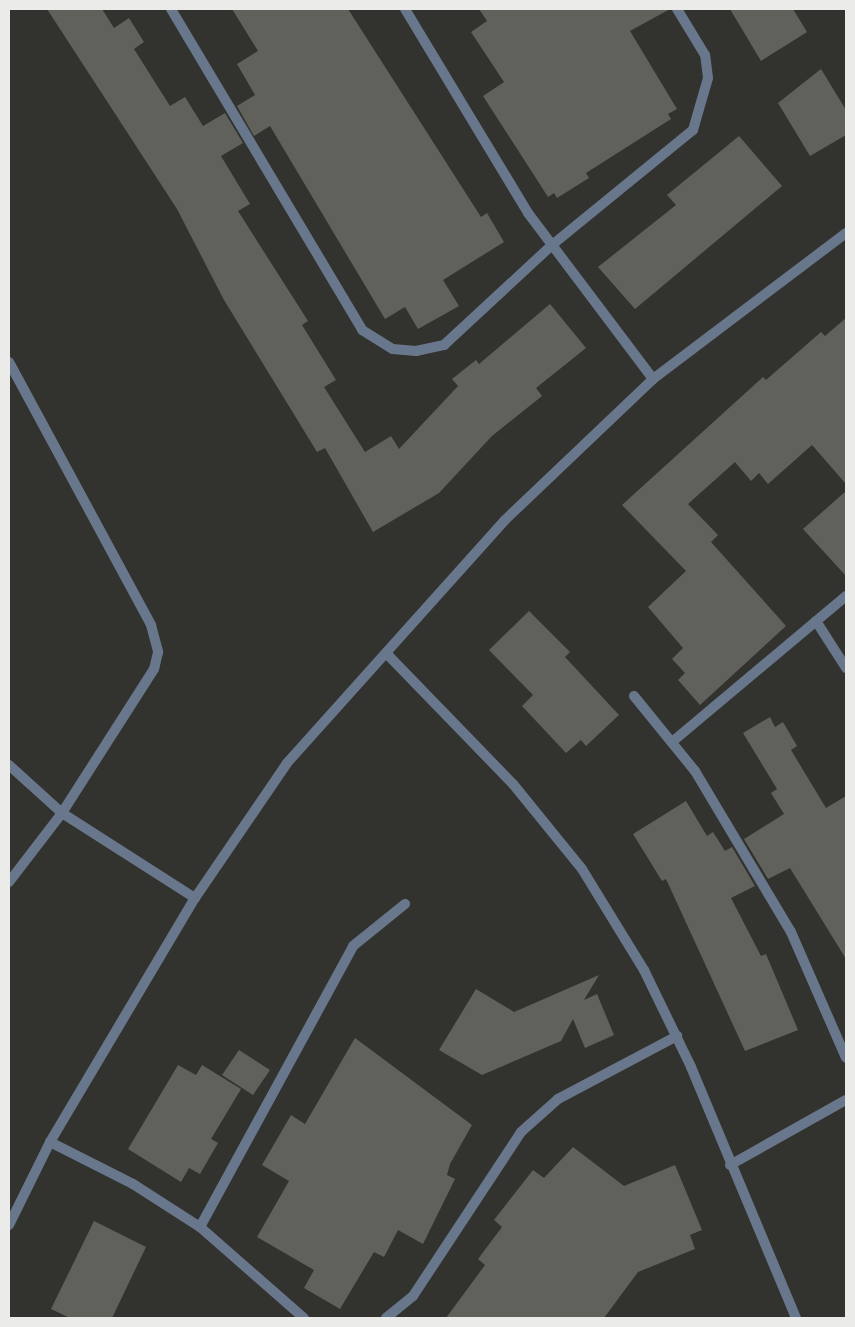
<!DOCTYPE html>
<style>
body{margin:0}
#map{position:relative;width:855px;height:1327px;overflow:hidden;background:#32322e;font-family:Lato,sans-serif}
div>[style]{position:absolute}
.building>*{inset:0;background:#61615c}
.minor>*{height:10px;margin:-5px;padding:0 5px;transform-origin:5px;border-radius:5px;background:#69778c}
.tertiary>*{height:10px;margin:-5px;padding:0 5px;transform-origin:5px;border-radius:5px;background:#69778c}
span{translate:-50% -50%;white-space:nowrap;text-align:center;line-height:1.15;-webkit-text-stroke:4px #191917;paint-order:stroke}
.frame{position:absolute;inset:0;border:10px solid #ebebe9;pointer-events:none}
</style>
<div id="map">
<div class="building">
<i style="clip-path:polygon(47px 9px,102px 9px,114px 28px,129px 18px,144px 42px,134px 49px,170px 106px,185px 97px,203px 126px,225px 113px,243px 143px,221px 156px,250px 204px,238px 211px,308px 321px,302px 325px,336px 380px,324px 387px,365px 452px,391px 436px,399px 449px,458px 386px,452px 379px,476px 360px,479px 364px,550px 304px,586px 348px,536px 388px,542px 396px,492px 436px,439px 493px,373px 532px,325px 448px,317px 452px,224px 300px,177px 209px)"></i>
<i style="clip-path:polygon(232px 9px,348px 9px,481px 217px,487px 213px,504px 242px,443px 280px,459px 306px,418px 329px,405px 307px,385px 319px,270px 126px,254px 136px,237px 106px,255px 95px,237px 64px,258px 51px)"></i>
<i style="clip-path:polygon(479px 9px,670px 9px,630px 31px,677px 109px,668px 114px,671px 119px,586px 173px,589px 178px,557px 198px,554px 193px,548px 197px,483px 96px,504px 82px,471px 32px,487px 21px)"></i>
<i style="clip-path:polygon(730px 9px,793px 9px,807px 32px,761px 61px)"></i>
<i style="clip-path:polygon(821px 69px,846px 110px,846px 135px,810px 156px,778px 103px)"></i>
<i style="clip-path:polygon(739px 136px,782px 186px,635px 309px,598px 267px,676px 205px,667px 195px)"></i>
<i style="clip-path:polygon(846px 318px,846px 484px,812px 445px,768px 484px,759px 473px,751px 481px,735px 462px,688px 504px,718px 535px,711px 542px,786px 626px,700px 705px,678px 680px,685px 673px,672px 659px,683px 648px,648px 607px,686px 571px,622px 505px,763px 377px,766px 380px,821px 332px,825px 336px)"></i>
<i style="clip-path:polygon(846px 491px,846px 576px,803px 529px)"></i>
<i style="clip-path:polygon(529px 611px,570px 652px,565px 657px,619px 715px,586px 746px,581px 740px,566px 753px,522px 706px,533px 695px,489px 650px)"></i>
<i style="clip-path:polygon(770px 717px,775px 727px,783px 722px,797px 746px,791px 750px,826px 808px,846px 796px,846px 959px,790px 868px,768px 879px,744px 839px,784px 814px,771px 793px,777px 789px,743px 733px)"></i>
<i style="clip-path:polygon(686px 801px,707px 836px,713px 832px,725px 851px,732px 847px,755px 886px,731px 898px,761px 956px,766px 954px,798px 1030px,745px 1051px,666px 879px,662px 881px,633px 834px)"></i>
<i style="clip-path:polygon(599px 975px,584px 1000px,597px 994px,614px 1035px,585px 1048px,573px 1019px,561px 1041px,482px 1075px,439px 1050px,476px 989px,514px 1012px)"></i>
<i style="clip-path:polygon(355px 1038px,472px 1125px,450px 1164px,447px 1175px,455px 1179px,423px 1244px,398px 1230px,384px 1257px,374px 1252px,340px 1309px,304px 1288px,314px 1270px,257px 1237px,289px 1181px,262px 1165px,291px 1115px,305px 1124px)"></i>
<i style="clip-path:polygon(239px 1050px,270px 1070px,253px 1095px,222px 1075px)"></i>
<i style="clip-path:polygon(178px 1065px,196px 1075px,202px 1065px,241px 1089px,211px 1139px,218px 1143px,200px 1174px,189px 1168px,181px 1182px,128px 1149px)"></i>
<i style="clip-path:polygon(573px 1147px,624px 1186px,675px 1165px,702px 1230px,690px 1235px,695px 1249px,638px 1272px,604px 1318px,446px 1318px,485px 1265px,478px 1259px,502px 1227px,494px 1220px,533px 1170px,544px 1178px)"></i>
<i style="clip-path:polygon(94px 1221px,146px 1247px,112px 1318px,70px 1318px,51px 1309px)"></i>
</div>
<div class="minor">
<i style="left:171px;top:9px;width:374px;rotate:59.2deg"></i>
<i style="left:362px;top:330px;width:36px;rotate:32deg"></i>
<i style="left:393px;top:349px;width:23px;rotate:5deg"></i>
<i style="left:416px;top:351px;width:29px;rotate:-12deg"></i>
<i style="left:444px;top:345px;width:147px;rotate:-42.8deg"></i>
<i style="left:552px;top:245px;width:182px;rotate:-39.2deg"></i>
<i style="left:693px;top:130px;width:54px;rotate:-73.9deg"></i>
<i style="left:708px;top:78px;width:23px;rotate:-97deg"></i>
<i style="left:705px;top:55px;width:54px;rotate:-121.3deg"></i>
<i style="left:405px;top:9px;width:238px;rotate:58.9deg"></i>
<i style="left:528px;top:213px;width:208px;rotate:53deg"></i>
<i style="left:9px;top:362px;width:299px;rotate:61.6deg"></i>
<i style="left:151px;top:625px;width:28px;rotate:75deg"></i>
<i style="left:158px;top:652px;width:17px;rotate:103deg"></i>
<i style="left:154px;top:669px;width:171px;rotate:122.6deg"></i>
<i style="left:62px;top:813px;width:87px;rotate:127.5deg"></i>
<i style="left:816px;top:621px;width:56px;rotate:57.4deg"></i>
<i style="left:634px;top:696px;width:97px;rotate:50.9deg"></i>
<i style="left:695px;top:771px;width:187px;rotate:59.2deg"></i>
<i style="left:791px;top:932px;width:137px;rotate:66.4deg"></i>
<i style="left:672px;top:742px;width:227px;rotate:-40deg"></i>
<i style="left:9px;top:765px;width:72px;rotate:42.2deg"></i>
<i style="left:62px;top:813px;width:158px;rotate:32.6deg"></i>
<i style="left:50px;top:1142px;width:93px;rotate:26.8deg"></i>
<i style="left:133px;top:1184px;width:80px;rotate:32.7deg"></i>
<i style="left:200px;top:1227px;width:138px;rotate:41.2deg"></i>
<i style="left:730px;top:1165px;width:133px;rotate:-29.3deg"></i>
<i style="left:200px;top:1227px;width:320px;rotate:-61.4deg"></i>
<i style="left:353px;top:946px;width:67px;rotate:-38.9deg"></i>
<i style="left:386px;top:1318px;width:35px;rotate:-39deg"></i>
<i style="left:413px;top:1296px;width:196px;rotate:-56.6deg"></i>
<i style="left:521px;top:1132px;width:50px;rotate:-41.7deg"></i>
<i style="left:558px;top:1099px;width:135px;rotate:-27.9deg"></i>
</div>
<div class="tertiary">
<i style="left:386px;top:653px;width:182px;rotate:45.9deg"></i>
<i style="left:513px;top:784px;width:109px;rotate:50.9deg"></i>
<i style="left:582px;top:869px;width:119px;rotate:58.5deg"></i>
<i style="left:644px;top:970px;width:108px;rotate:64.1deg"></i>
<i style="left:691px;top:1067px;width:272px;rotate:67.3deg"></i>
<i style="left:9px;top:1225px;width:93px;rotate:-63.7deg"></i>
<i style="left:50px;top:1142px;width:284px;rotate:-59.3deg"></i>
<i style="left:195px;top:898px;width:163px;rotate:-55.7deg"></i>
<i style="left:287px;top:763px;width:326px;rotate:-48.1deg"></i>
<i style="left:505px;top:520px;width:204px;rotate:-43.6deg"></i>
<i style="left:653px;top:379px;width:242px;rotate:-37.1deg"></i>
</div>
<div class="frame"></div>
</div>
